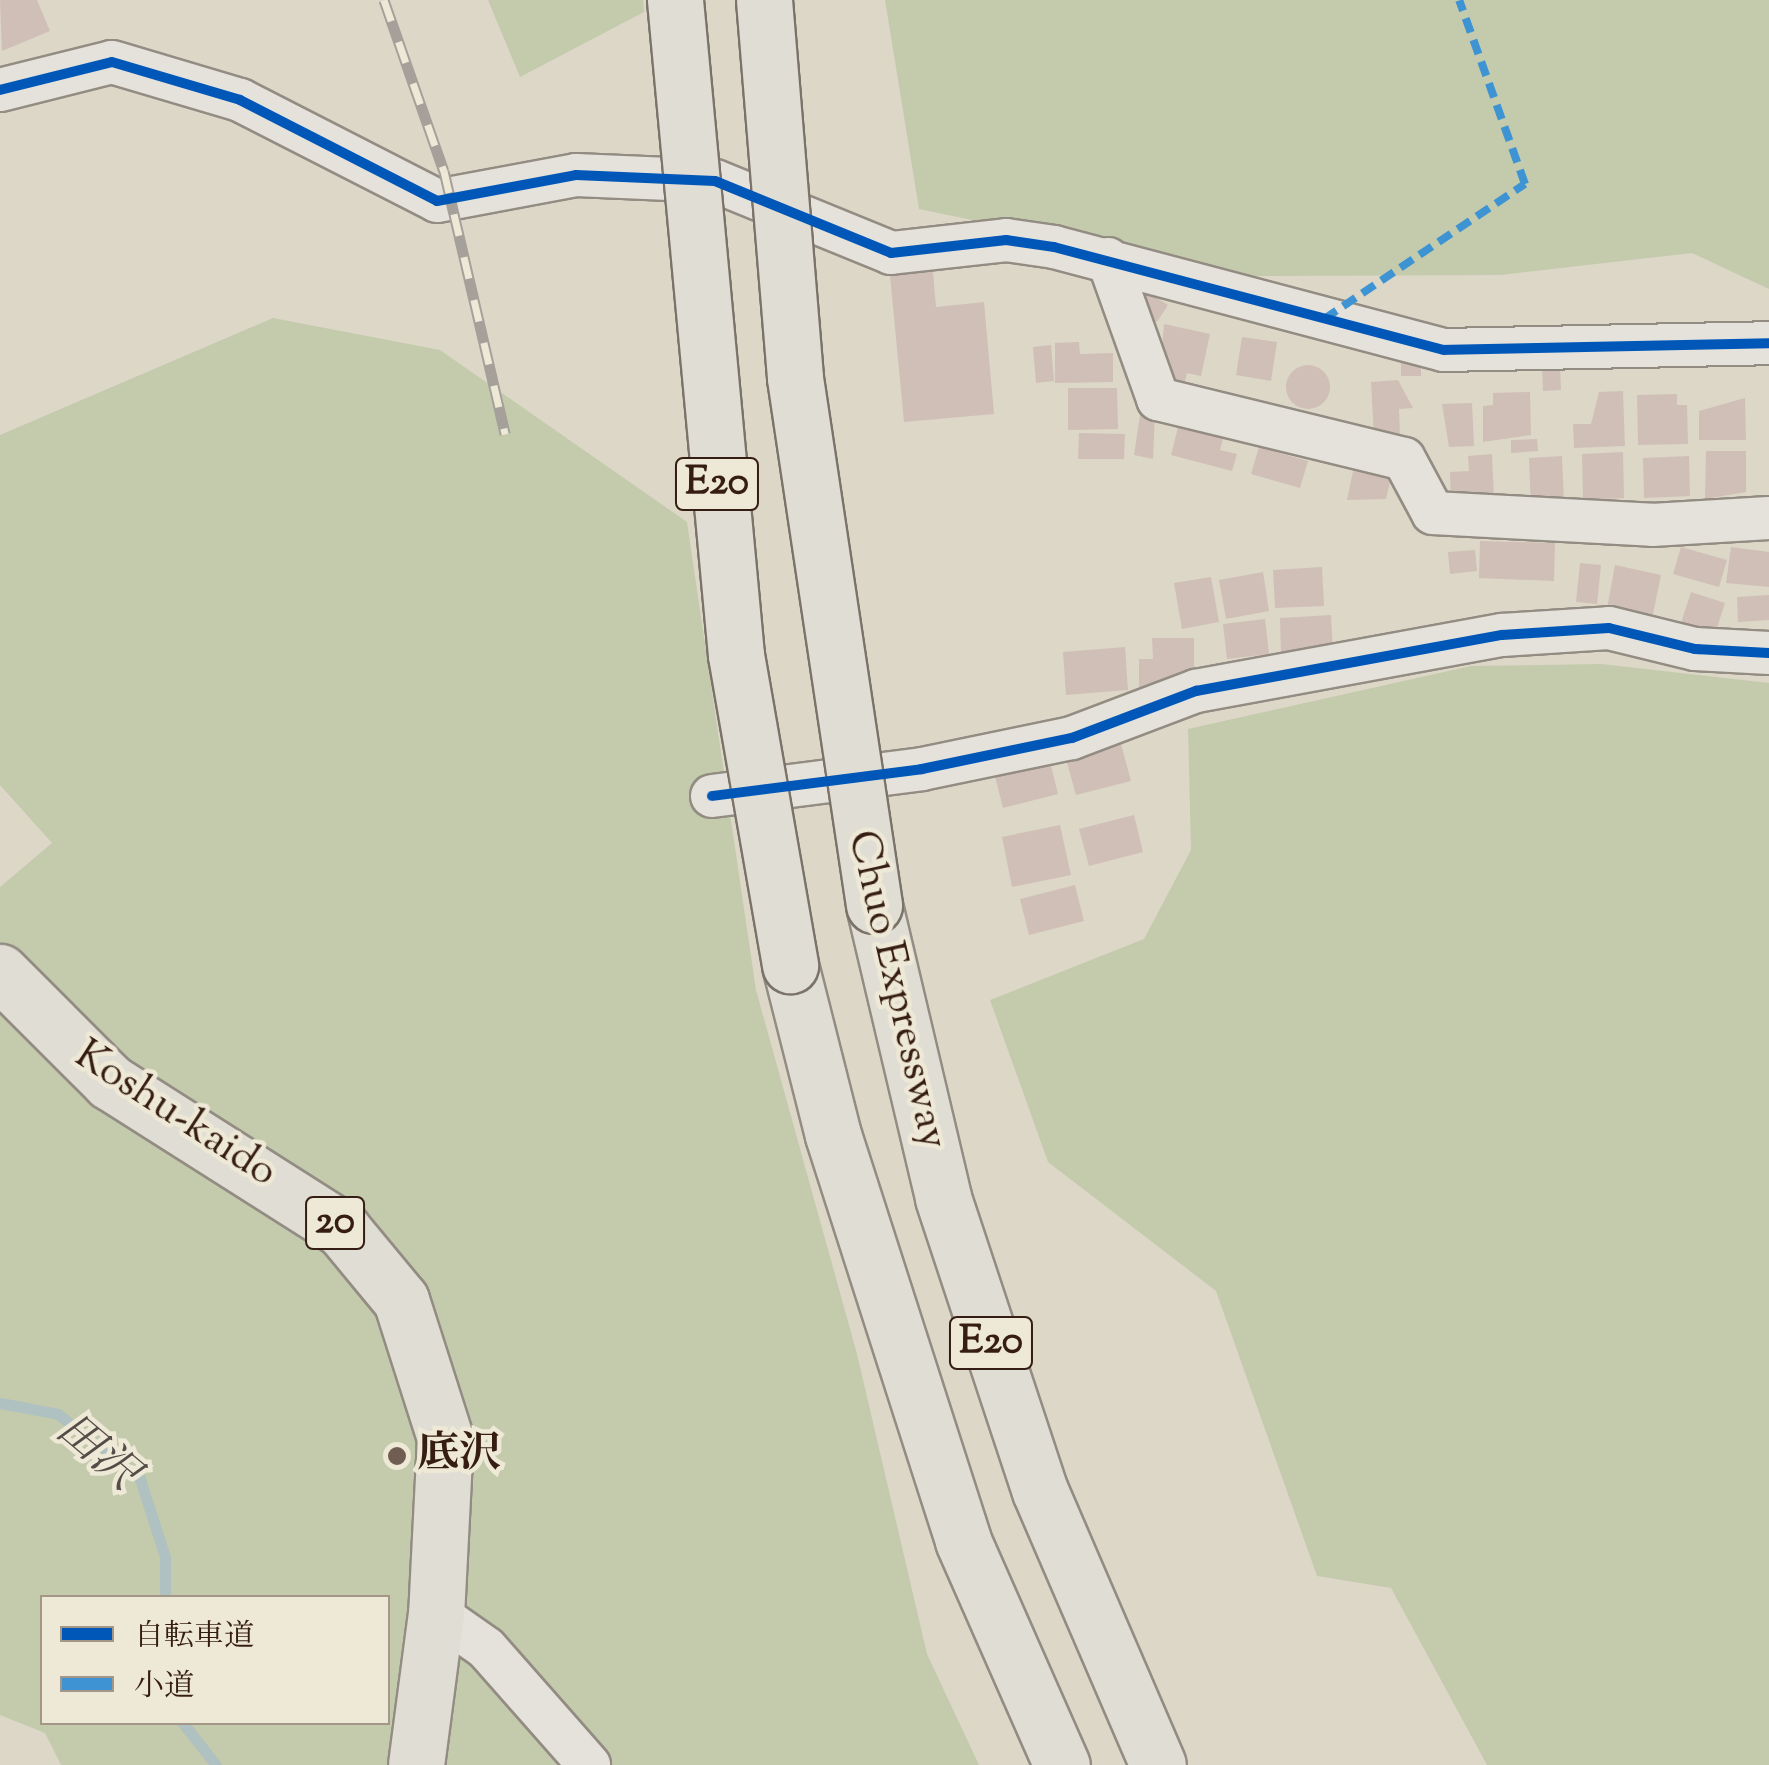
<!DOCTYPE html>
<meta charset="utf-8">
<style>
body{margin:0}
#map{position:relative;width:1769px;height:1765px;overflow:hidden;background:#ddd7c8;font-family:"Sorts Mill Goudy","Noto Serif JP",serif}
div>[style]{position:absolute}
.green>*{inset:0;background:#c4cbac}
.stream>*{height:11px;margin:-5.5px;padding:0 5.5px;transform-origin:5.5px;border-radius:5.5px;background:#afc1c0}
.building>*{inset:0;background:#d0bfb6}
.round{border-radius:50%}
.roads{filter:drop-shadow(2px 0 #938c83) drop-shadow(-2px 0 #938c83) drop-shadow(0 2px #938c83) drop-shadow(0 -2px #938c83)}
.street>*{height:42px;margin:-21px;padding:0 21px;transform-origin:21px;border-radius:21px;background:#e5e2db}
.highway>*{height:55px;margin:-27.5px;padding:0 27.5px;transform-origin:27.5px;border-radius:27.5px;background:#e0ddd4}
.rail>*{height:11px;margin-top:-5.5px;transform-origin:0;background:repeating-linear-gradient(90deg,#eee8d6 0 22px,#a5a099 0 44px);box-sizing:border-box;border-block:2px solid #a5a099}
.bridges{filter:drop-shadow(2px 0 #7b736a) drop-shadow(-2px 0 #7b736a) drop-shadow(0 2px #7b736a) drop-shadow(0 -2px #7b736a)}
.highway-bridge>*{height:55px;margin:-27.5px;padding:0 27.5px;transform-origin:27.5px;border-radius:27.5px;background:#e0ddd4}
.quiet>*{height:8px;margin-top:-4px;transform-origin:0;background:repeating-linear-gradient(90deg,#3e94d3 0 15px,transparent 0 23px)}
.cycleway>*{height:10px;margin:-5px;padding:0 5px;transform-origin:5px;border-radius:5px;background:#0057b8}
.dots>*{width:28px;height:28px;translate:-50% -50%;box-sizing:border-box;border:5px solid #eee8d6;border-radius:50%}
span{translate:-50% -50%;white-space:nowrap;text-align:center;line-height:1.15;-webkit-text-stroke:9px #eee8d6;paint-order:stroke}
.shield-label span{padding:2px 8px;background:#eee8d6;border:2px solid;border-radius:8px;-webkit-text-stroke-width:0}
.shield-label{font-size:40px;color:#361d13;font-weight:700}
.street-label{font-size:42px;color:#361d13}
.poi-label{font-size:42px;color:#361d13;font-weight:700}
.left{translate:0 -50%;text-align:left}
.water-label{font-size:45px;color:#544c46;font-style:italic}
.legend{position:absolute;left:40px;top:1595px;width:350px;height:130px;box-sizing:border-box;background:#eee8d6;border:2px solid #a49788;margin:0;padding:12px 18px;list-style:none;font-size:30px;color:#361d13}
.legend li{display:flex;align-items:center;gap:20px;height:50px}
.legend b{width:50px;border:2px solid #a49788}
</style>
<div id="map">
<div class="green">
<i style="clip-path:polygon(488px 0,643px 0,644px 12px,520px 77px)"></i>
<i style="clip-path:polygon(885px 0,1769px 0,1769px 289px,1692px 253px,1501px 275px,1242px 276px,919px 209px)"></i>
<i style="clip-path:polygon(evenodd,273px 318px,440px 350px,687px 522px,756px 990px,857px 1354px,927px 1654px,979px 1765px,61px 1765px,45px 1733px,0 1715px,0 887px,52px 843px,0 785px,0 435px,273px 318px,42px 1598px,388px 1598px,388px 1722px,42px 1722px,42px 1598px)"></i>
<i style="clip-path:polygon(1601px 664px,1769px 683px,1769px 1765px,1487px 1765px,1391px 1588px,1317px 1576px,1216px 1291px,1048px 1162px,990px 1000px,1144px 939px,1191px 850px,1188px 729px,1471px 666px)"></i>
</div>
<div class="stream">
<i style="left:0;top:1403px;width:59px;rotate:10.7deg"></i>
<i style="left:58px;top:1414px;width:105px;rotate:38.4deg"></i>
<i style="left:140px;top:1479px;width:82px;rotate:72.2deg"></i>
<i style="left:165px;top:1557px;width:41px;rotate:90deg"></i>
<i style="left:182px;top:1722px;width:55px;rotate:51.7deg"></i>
</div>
<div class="building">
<i style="clip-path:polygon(0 0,37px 0,50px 31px,2px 51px)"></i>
<i style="clip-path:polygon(932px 261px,936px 307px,984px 302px,994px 414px,904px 422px,889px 265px)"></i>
<i style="clip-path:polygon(1144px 290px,1168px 305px,1157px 322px,1133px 307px)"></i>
<i style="clip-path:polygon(1164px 324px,1210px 334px,1201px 376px,1187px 373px,1184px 385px,1159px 380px)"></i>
<i style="clip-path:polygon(1242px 337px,1277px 342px,1271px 381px,1236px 375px)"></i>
<i style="clip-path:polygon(1079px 342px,1080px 354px,1113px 353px,1113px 382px,1055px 383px,1055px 343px)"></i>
<i style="clip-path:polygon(1051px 345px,1054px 381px,1036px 383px,1033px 347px)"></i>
<i style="clip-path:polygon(1401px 362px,1421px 362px,1421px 376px,1401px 376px)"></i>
<i style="clip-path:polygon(1560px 364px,1561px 390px,1543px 391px,1542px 365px)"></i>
<i class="round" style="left:1286px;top:365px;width:44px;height:44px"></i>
<i style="clip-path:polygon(1398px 380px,1413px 408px,1399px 409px,1400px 437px,1374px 437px,1371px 382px)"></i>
<i style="clip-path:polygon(1068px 388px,1117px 388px,1118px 429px,1068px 430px)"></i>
<i style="clip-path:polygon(1623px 391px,1625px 446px,1574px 448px,1573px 424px,1591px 424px,1599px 392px)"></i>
<i style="clip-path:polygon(1530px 392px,1531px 435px,1483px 442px,1483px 406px,1493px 405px,1493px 393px)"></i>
<i style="clip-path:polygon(1677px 394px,1677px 405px,1687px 405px,1688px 444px,1638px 445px,1637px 395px)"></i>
<i style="clip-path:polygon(1745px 398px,1746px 440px,1699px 440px,1699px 411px)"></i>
<i style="clip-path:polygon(1472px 403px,1474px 446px,1449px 447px,1442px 404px)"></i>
<i style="clip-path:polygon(1141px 409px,1155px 411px,1153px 459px,1134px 455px)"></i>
<i style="clip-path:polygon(1179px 423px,1224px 435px,1220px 450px,1237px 454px,1232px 471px,1171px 455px)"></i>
<i style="clip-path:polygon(1079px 433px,1125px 434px,1124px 459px,1078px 459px)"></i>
<i style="clip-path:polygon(1537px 439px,1538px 451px,1511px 453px,1511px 440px)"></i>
<i style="clip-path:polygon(1259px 447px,1308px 461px,1300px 488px,1251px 474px)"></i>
<i style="clip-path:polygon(1706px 451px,1746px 451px,1746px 492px,1705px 499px)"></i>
<i style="clip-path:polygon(1623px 452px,1624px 498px,1583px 500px,1582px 454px)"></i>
<i style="clip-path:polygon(1492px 454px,1494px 499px,1451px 502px,1450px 472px,1469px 471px,1468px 456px)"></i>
<i style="clip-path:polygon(1562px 456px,1564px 504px,1531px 505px,1529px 458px)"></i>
<i style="clip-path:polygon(1689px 456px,1690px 496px,1644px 498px,1643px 458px)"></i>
<i style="clip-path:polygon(1353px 471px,1391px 478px,1386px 499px,1347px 500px)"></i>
<i style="clip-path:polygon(1480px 541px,1555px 543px,1554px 581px,1479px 578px)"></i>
<i style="clip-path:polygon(1681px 547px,1727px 560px,1719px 587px,1673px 574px)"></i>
<i style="clip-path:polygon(1731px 547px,1769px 552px,1769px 587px,1726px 583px)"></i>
<i style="clip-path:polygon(1475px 550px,1477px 571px,1450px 574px,1448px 552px)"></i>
<i style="clip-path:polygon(1580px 563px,1601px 565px,1597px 604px,1576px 602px)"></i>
<i style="clip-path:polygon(1615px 565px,1661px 575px,1651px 624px,1606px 614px)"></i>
<i style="clip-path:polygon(1322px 567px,1324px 606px,1275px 608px,1273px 570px)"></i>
<i style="clip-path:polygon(1263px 572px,1269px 611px,1226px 619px,1219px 580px)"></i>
<i style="clip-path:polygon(1211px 577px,1219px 622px,1182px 629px,1174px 583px)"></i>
<i style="clip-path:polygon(1691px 592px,1725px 603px,1713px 640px,1679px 629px)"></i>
<i style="clip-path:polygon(1769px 595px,1769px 620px,1738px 622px,1737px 597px)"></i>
<i style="clip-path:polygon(1331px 615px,1333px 652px,1281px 655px,1280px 618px)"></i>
<i style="clip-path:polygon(1265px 619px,1269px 654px,1227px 659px,1223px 624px)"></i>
<i style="clip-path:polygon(1152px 638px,1194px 638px,1194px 675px,1139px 688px,1139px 659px,1153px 659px)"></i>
<i style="clip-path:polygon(1125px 647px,1128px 690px,1066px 695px,1063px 652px)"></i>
<i style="clip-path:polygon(1121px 744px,1131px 781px,1076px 795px,1066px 759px)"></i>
<i style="clip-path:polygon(1049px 758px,1058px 794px,1003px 808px,994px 772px)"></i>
<i style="clip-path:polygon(1134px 815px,1143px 852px,1089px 866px,1079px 829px)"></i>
<i style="clip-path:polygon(1060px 825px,1071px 875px,1012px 887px,1002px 837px)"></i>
<i style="clip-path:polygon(1075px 885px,1084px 921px,1029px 935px,1020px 899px)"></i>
</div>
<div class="roads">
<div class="street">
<i style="left:0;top:90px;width:115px;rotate:-14deg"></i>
<i style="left:112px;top:62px;width:134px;rotate:16.5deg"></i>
<i style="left:240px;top:100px;width:221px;rotate:27.1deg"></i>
<i style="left:437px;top:201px;width:141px;rotate:-10.6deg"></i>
<i style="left:576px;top:175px;width:139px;rotate:2.5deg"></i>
<i style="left:715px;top:181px;width:190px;rotate:22.2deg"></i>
<i style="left:891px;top:253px;width:116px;rotate:-6.4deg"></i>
<i style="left:1006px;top:240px;width:49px;rotate:8.3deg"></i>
<i style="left:1054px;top:247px;width:403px;rotate:14.8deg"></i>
<i style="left:1444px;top:350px;width:325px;rotate:-1.2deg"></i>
<i style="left:1108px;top:259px;width:149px;rotate:70.3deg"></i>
<i style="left:1158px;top:399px;width:253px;rotate:13.7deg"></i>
<i style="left:1404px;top:459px;width:61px;rotate:61.8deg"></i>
<i style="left:1433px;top:513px;width:219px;rotate:3.1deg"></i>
<i style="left:1652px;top:525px;width:117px;rotate:-3.4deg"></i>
<i style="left:712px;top:796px;width:212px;rotate:-7.3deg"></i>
<i style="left:922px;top:769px;width:153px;rotate:-11.7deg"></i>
<i style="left:1072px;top:738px;width:133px;rotate:-20.8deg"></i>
<i style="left:1196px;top:691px;width:311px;rotate:-10.4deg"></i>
<i style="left:1502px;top:635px;width:107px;rotate:-3.7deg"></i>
<i style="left:1609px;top:628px;width:89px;rotate:13.7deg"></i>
<i style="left:1695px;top:649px;width:74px;rotate:3.1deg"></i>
<i style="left:436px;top:1613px;width:61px;rotate:35deg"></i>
<i style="left:486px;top:1648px;width:156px;rotate:48.6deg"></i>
</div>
<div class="highway">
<i style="left:874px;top:905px;width:301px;rotate:76.7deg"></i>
<i style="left:943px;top:1198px;width:309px;rotate:71.7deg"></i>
<i style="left:1040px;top:1491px;width:298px;rotate:66.7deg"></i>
<i style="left:790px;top:965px;width:175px;rotate:75.8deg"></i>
<i style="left:833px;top:1135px;width:426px;rotate:72.2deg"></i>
<i style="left:963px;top:1541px;width:245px;rotate:66.2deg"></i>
<i style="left:0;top:972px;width:156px;rotate:45deg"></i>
<i style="left:110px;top:1082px;width:276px;rotate:32.4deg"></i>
<i style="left:343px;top:1230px;width:91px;rotate:50.4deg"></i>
<i style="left:401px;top:1300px;width:145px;rotate:72.3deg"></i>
<i style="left:445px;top:1438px;width:175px;rotate:92.9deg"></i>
<i style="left:436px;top:1613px;width:153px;rotate:97.5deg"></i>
</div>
</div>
<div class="rail">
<i style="left:384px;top:0;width:181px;rotate:70.7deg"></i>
<i style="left:444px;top:171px;width:270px;rotate:76.9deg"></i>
</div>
<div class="bridges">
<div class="highway-bridge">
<i style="left:675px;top:0;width:658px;rotate:84.68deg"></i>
<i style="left:736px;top:655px;width:315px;rotate:80.1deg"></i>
<i style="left:764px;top:0;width:379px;rotate:85.3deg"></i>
<i style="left:795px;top:378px;width:533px;rotate:81.47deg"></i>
</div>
</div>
<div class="quiet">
<i style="left:1324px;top:319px;width:242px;rotate:-33.9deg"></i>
<i style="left:1525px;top:184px;width:195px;rotate:-109.7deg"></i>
</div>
<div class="cycleway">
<i style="left:0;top:90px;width:115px;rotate:-14deg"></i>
<i style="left:112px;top:62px;width:134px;rotate:16.5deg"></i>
<i style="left:240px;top:100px;width:221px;rotate:27.1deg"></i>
<i style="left:437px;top:201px;width:141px;rotate:-10.6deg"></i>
<i style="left:576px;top:175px;width:139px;rotate:2.5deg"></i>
<i style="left:715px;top:181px;width:190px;rotate:22.2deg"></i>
<i style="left:891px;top:253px;width:116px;rotate:-6.4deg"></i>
<i style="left:1006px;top:240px;width:49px;rotate:8.3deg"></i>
<i style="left:1054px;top:247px;width:403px;rotate:14.8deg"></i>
<i style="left:1444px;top:350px;width:325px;rotate:-1.2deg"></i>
<i style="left:712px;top:796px;width:212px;rotate:-7.3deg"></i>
<i style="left:922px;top:769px;width:153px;rotate:-11.7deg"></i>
<i style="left:1072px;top:738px;width:133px;rotate:-20.8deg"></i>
<i style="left:1196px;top:691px;width:311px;rotate:-10.4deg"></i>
<i style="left:1502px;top:635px;width:107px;rotate:-3.7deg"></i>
<i style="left:1609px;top:628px;width:89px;rotate:13.7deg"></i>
<i style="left:1695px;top:649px;width:74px;rotate:3.1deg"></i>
</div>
<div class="dots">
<i style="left:397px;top:1456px;background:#705e52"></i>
</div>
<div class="shield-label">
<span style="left:717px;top:484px">E20</span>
<span style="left:335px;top:1223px">20</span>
<span style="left:991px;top:1343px">E20</span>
</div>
<div class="street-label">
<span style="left:896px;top:990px;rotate:77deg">Chuo Expressway</span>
<span style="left:175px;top:1115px;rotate:33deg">Koshu-kaido</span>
</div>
<div class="poi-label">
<span class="left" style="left:417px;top:1456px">底沢</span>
</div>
<div class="water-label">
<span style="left:95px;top:1454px;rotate:40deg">田沢</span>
</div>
<ul class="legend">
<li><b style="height:12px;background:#0057b8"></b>自転車道</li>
<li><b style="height:12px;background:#3e94d3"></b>小道</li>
</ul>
</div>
